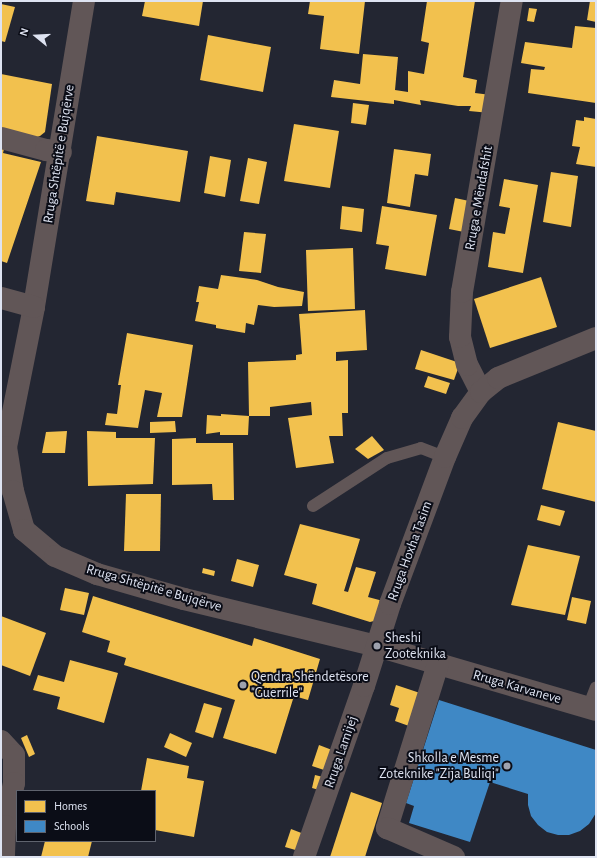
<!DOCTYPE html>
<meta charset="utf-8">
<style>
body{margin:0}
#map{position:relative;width:597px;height:858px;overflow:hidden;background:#232632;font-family:"Alegreya Sans",sans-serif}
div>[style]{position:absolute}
.homes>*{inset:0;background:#f2c14e}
.schools>*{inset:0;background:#3f88c5}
.service>*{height:12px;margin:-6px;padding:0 6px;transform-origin:6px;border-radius:6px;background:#615657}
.minor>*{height:22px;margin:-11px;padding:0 11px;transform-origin:11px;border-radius:11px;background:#615657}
.dots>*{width:11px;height:11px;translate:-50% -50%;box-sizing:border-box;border:2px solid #0b0d17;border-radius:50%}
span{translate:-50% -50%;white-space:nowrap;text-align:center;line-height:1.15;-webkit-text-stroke:4px #0b0d17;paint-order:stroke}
.street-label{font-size:14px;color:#dee3f1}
.poi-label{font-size:14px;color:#dee3f1}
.left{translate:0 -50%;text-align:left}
.right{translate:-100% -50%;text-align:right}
.frame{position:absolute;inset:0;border:2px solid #dee3f1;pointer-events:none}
.legend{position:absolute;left:16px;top:790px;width:140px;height:52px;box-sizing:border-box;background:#0b0d17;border:1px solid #5f636e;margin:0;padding:5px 7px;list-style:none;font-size:12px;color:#dee3f1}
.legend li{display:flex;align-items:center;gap:8px;height:20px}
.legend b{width:20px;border:1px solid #5f636e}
.north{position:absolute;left:16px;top:16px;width:40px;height:40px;-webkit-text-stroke:3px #0b0d17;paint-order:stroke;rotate:288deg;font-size:11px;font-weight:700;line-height:16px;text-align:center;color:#dee3f1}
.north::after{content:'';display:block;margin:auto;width:14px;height:18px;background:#dee3f1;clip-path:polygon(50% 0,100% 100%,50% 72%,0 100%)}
</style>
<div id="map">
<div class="homes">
<i style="clip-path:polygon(145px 1px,203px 1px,199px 26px,142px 16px)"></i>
<i style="clip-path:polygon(310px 1px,365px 1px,359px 54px,320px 49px,324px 16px,308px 14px)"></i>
<i style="clip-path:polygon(427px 1px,475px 1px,463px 77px,477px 80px,475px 93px,491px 95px,490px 113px,469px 111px,471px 106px,458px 106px,420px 100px,421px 105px,394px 100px,394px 104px,331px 97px,334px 80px,360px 84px,363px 54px,398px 57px,395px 90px,408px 92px,408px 71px,424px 74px,429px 43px,421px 41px)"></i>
<i style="clip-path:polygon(590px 1px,596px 1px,596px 22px,587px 20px)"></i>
<i style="clip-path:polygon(1px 4px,15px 7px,5px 42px,1px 41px)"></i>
<i style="clip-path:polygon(529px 8px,537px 9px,534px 22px,527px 21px)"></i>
<i style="clip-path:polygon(575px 26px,596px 28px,596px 103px,528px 93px,531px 69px,544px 70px,545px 67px,521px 63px,525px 42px,572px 48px)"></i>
<i style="clip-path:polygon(208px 35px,271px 47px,263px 92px,200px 80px)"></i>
<i style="clip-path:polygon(1px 74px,52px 84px,45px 132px,40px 136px,34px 138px,1px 130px)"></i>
<i style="clip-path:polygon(353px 103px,369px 105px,366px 125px,351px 123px)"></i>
<i style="clip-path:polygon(584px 117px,596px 119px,596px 167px,576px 164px,580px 147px,572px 146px,576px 120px,584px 121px)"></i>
<i style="clip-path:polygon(294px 124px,339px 131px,330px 188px,284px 181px)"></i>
<i style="clip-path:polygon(97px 136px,188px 151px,180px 202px,116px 192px,114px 205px,86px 201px)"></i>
<i style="clip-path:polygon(1px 144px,5px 145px,3px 153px,41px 162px,7px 263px,1px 261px)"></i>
<i style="clip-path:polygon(394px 149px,431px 154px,428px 176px,415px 174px,410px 207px,387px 203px)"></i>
<i style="clip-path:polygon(210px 156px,231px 160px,225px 197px,204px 193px)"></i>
<i style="clip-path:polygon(248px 158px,267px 162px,259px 204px,240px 201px)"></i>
<i style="clip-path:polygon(551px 172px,578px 176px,571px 227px,543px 222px)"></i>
<i style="clip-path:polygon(504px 179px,538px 185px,523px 273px,488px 267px,493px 232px,505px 234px,510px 208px,499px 206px)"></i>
<i style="clip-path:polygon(455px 198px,474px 202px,469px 233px,449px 229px)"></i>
<i style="clip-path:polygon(342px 206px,364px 209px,362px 232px,340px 229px)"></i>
<i style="clip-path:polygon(382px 206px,437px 215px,426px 276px,385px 269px,389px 246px,376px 244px)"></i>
<i style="clip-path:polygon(244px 232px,266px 234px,261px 273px,239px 271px)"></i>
<i style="clip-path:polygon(353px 248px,355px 309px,308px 311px,306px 250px)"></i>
<i style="clip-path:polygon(221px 275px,257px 280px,278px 287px,304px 292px,302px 306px,274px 307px,258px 305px,254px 325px,246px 323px,245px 333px,216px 328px,216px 325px,195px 321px,199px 302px,196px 302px,199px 286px,218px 289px)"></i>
<i style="clip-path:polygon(541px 277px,557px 327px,490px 348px,474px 299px)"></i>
<i style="clip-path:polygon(365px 310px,367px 350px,336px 352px,336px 361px,348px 360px,348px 413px,342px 413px,343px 436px,329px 436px,334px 463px,296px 468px,288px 418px,312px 415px,311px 402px,270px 407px,270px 416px,249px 416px,248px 362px,296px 360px,296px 355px,302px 354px,299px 314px)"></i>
<i style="clip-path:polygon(127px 333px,193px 345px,182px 417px,157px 417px,162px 393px,145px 390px,138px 428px,105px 425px,107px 413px,117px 414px,121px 385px,118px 385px)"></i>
<i style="clip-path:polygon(421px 350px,460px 363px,454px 380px,415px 369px)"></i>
<i style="clip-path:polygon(428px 376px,450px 383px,446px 394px,424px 387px)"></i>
<i style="clip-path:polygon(221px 414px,249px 416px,248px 435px,220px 435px,220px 432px,206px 434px,207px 415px,221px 416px)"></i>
<i style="clip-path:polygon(175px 421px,176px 432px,150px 433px,150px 422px)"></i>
<i style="clip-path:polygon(558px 422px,596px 431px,596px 502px,542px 489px)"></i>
<i style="clip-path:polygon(67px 431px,65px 453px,42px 453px,46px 432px)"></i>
<i style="clip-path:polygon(87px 431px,116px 432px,116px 438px,155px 438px,153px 484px,88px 486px)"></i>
<i style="clip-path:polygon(372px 436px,384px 450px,368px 459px,355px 449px)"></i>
<i style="clip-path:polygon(196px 438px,196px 443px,233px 443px,234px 500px,213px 500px,212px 484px,172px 485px,172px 439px)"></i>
<i style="clip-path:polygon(126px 494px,161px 494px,160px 551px,124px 551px)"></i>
<i style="clip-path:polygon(541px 505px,565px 511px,560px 526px,537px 520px)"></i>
<i style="clip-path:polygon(300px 524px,360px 539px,344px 591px,348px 592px,356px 567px,376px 572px,368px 597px,383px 601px,374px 621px,370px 622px,312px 604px,317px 584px,284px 575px)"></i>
<i style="clip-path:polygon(528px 545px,580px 556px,565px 615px,511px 605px)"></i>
<i style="clip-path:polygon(237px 559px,259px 565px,253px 587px,231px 581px)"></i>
<i style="clip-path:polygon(203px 568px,215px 571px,214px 576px,202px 573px)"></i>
<i style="clip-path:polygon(65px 588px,89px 593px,84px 615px,60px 610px)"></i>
<i style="clip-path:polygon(93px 596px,252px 646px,254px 638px,320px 659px,308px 700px,294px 696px,276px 754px,223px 738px,235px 700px,124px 665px,126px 658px,107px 652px,110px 641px,82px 632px)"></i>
<i style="clip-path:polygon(572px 597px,591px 601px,586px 624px,567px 620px)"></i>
<i style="clip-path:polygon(1px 616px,46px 633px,30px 676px,1px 665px)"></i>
<i style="clip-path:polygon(70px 660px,118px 673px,104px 723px,57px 709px,60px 697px,33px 690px,38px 675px,64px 682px)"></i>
<i style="clip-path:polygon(396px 685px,420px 693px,409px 726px,395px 721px,399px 708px,390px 705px)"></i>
<i style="clip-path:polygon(204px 703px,222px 708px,213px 738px,195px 732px)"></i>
<i style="clip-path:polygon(170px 733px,192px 743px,186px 757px,164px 747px)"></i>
<i style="clip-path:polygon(27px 735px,35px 754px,29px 757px,21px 738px)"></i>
<i style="clip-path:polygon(319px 745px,332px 750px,324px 770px,312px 766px)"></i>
<i style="clip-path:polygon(147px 758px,189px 766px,187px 778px,204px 781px,194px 837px,155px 830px,155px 791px,141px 791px)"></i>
<i style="clip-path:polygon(315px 775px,323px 777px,319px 790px,312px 788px)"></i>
<i style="clip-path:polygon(351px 792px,382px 803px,365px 857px,330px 857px)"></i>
<i style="clip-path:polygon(291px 829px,304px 834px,299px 851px,285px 847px)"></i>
<i style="clip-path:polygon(45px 841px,92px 841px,88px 857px,41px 857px)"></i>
</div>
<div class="schools">
<i style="clip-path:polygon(439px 700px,596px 750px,596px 813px,589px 824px,580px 831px,569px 835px,558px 835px,547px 832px,538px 825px,531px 816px,528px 805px,528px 794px,490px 782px,470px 842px,409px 823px,414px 806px,406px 803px)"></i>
</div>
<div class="service">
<i style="left:313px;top:506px;width:88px;rotate:-33deg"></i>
<i style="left:387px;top:458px;width:35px;rotate:-16deg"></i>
<i style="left:421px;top:448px;width:26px;rotate:21deg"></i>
<i style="left:588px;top:708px;width:22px;rotate:-69deg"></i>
</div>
<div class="minor">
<i style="left:84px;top:1px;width:310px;rotate:99.3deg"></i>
<i style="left:34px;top:307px;width:143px;rotate:101.3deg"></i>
<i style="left:6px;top:447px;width:45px;rotate:81deg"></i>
<i style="left:13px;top:491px;width:41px;rotate:74.2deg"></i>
<i style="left:24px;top:530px;width:40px;rotate:40deg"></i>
<i style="left:55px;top:556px;width:46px;rotate:23.2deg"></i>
<i style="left:97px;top:574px;width:91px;rotate:16deg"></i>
<i style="left:184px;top:599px;width:199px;rotate:13.7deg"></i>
<i style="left:377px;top:646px;width:228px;rotate:16.3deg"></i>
<i style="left:1px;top:138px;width:47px;rotate:14.9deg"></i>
<i style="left:46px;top:150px;width:15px;rotate:8deg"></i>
<i style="left:1px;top:298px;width:34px;rotate:15deg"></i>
<i style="left:481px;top:392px;width:30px;rotate:-117deg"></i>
<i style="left:467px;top:365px;width:29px;rotate:-104deg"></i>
<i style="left:460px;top:337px;width:45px;rotate:-87.5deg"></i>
<i style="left:462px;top:292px;width:295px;rotate:-80.3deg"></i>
<i style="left:438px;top:664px;width:172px;rotate:107.3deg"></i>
<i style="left:387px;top:828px;width:73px;rotate:23.4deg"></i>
<i style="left:1px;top:741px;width:19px;rotate:47deg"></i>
<i style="left:14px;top:755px;width:28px;rotate:90deg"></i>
<i style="left:14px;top:783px;width:44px;rotate:101.8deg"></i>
<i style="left:5px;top:826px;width:31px;rotate:92deg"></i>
<i style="left:304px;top:857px;width:181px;rotate:-70.7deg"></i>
<i style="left:364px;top:686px;width:86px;rotate:-72.4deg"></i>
<i style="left:390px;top:604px;width:157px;rotate:-69.5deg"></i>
<i style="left:445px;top:457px;width:43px;rotate:-66.4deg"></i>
<i style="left:462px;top:418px;width:32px;rotate:-54deg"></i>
<i style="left:481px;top:392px;width:22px;rotate:-39deg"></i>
<i style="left:498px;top:378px;width:106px;rotate:-22.2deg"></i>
</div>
<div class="dots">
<i style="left:377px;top:646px;background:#9da1ae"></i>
<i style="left:243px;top:685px;background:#9da1ae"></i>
<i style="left:507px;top:766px;background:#9da1ae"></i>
</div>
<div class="street-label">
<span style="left:59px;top:154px;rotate:-81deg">Rruga Shtëpitë e Bujqërve</span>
<span style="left:479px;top:198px;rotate:-80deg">Rruga e Mëndafshit</span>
<span style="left:410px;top:551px;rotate:-70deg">Rruga Hoxha Tasim</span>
<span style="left:154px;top:588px;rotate:16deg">Rruga Shtëpitë e Bujqërve</span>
<span style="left:517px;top:687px;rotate:16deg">Rruga Karvaneve</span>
<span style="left:341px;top:752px;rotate:-71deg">Rruga Lamijej</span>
</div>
<div class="poi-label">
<span class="left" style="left:385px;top:646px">Sheshi<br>Zooteknika</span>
<span class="left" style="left:251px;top:685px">Qendra Shëndetësore<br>"Guerrile"</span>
<span class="right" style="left:499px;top:766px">Shkolla e Mesme<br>Zoteknike "Zija Buliqi"</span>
</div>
<div class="frame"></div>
<ul class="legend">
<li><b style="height:11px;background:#f2c14e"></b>Homes</li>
<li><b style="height:11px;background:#3f88c5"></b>Schools</li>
</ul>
<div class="north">N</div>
</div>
